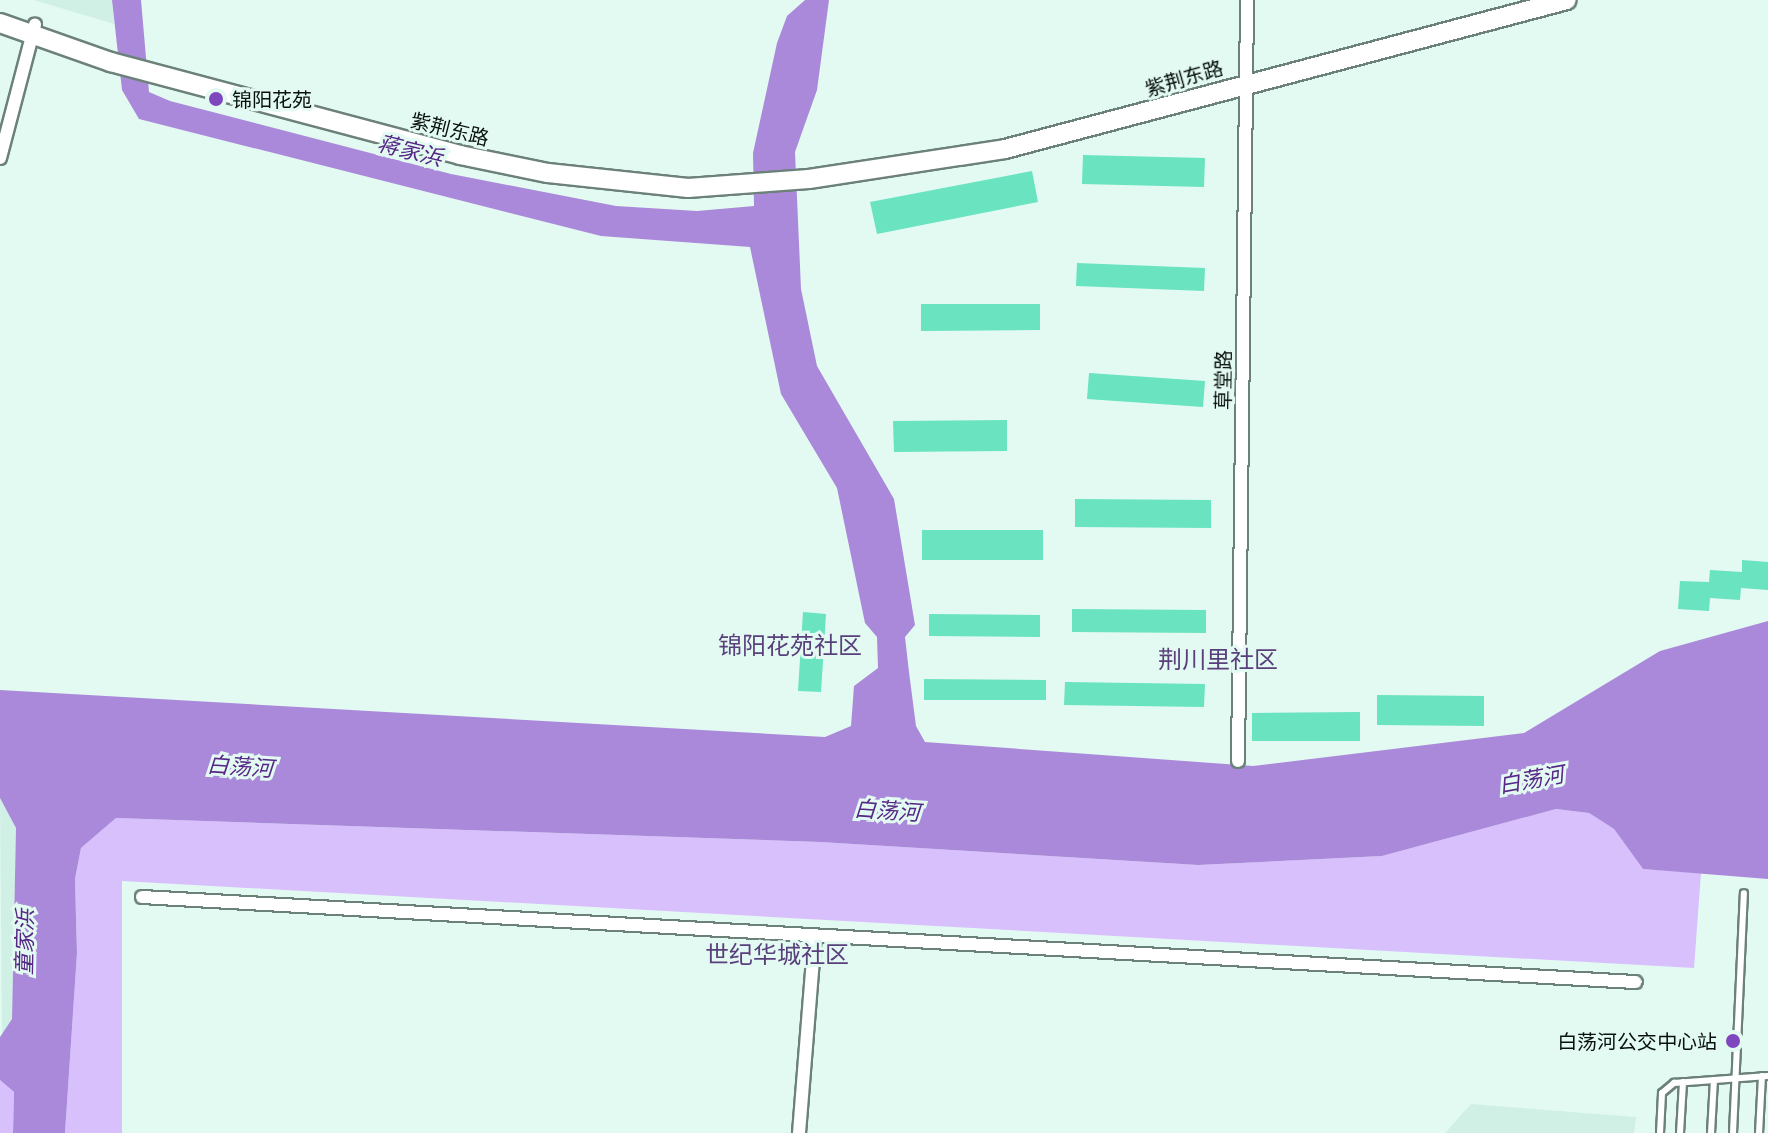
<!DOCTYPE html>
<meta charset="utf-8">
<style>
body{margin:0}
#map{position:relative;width:1768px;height:1133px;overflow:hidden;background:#e3faf2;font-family:"IBM Plex Serif","Noto Sans SC",serif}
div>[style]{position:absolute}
.built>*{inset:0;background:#d1f0e5}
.green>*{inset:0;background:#d8c0fd}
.water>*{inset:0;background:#ab89da}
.building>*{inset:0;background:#69e3c0}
.roads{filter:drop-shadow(2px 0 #6c817a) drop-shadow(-2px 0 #6c817a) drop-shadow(0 2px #6c817a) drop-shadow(0 -2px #6c817a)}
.lane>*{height:6px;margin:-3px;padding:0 3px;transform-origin:3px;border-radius:3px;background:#fff}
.street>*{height:12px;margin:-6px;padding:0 6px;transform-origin:6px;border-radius:6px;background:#fff}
.secondary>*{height:18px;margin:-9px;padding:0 9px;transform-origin:9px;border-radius:9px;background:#fff}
.dots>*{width:22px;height:22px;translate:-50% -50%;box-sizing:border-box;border:4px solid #e3faf2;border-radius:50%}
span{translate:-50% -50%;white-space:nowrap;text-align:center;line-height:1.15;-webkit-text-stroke:6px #e3faf2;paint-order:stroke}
.street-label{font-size:20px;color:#09110e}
.poi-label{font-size:20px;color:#09110e}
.left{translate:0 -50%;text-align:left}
.right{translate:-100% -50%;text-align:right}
.water-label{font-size:22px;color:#562786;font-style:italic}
.quarter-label{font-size:24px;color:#593f7c}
</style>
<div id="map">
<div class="built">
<i style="clip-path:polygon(34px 0,112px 0,114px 24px)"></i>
<i style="clip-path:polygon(0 798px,16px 828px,12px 1019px,2px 1037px)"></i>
<i style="clip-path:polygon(1471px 1104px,1636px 1117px,1634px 1133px,1445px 1133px)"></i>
</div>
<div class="green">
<i style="clip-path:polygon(1556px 809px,1589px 813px,1614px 829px,1643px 869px,1701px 873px,1694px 968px,122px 881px,122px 1133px,65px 1133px,77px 953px,75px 879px,81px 848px,116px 818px,820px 842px,1198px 865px,1382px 856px)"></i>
<i style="clip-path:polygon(0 1080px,14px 1092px,13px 1133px,0 1133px)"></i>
</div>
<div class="water">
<i style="clip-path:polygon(112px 0,141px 0,149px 92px,170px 101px,451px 174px,616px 206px,697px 211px,754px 206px,753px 153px,777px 43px,787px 16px,805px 0,829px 0,817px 90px,795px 152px,801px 289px,817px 366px,894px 499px,915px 625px,905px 637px,909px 672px,916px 726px,925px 742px,1253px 766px,1524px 733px,1660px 651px,1768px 621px,1768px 879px,1643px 869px,1614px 829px,1589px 813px,1556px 809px,1382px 856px,1198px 865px,820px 842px,116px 818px,81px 848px,75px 879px,77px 953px,65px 1133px,13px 1133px,14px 1092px,0 1080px,0 1037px,12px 1019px,16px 828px,0 798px,0 690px,825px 737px,851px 726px,854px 686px,878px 668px,877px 637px,865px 623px,837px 488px,781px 394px,750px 247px,601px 236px,139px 119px,122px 90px)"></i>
</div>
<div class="building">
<i style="clip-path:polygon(1083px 155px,1205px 158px,1204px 187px,1082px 184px)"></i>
<i style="clip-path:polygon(1032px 171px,1038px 202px,877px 234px,870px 202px)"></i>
<i style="clip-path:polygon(1077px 263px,1205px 268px,1204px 291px,1076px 286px)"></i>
<i style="clip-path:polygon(921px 304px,1040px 304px,1040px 330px,921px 331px)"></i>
<i style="clip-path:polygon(1089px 373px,1205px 381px,1203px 407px,1087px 399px)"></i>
<i style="clip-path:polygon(1007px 420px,1007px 451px,894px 452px,893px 421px)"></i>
<i style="clip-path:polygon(1075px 499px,1211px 500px,1211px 528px,1075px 527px)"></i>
<i style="clip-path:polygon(922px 530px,1043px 530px,1043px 560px,922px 560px)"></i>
<i style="clip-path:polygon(1742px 560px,1768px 562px,1768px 590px,1741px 588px,1740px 600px,1710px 598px,1709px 611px,1678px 609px,1680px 581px,1709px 582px,1710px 570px,1742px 572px)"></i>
<i style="clip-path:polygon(1072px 609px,1206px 610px,1206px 633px,1072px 632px)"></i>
<i style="clip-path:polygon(803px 612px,826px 614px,821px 692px,798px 691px)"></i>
<i style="clip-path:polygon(929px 614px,1040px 615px,1040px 637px,929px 636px)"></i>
<i style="clip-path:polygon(924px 679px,1046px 680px,1046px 700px,924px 700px)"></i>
<i style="clip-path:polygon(1065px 682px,1205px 684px,1204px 707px,1064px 705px)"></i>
<i style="clip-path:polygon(1377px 695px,1484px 696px,1484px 726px,1377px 725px)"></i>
<i style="clip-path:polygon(1360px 712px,1360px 741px,1252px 741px,1252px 713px)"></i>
</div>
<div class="roads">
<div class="lane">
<i style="left:1660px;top:1133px;width:40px;rotate:-87.1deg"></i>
<i style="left:1662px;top:1093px;width:16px;rotate:-40deg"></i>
<i style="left:1674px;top:1083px;width:94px;rotate:-4.3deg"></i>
<i style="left:1680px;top:1133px;width:51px;rotate:-86.6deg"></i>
<i style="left:1711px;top:1133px;width:53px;rotate:-86.8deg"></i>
<i style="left:1733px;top:1133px;width:240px;rotate:-87.4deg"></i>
<i style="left:1759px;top:1133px;width:57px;rotate:-87deg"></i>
</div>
<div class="street">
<i style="left:0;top:158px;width:138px;rotate:-75.3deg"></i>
<i style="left:1238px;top:761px;width:761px;rotate:-89.32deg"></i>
<i style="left:142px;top:897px;width:1496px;rotate:3.26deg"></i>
<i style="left:799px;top:1133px;width:198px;rotate:-85.4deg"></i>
</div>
<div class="secondary">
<i style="left:0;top:23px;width:118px;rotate:19.4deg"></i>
<i style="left:111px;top:62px;width:361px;rotate:14.9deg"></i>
<i style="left:460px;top:155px;width:90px;rotate:11.6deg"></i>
<i style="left:548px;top:173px;width:141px;rotate:6.1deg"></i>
<i style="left:688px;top:188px;width:121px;rotate:-4.3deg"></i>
<i style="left:809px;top:179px;width:198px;rotate:-8.7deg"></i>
<i style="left:1005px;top:149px;width:581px;rotate:-14.85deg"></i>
</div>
</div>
<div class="dots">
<i style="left:216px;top:99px;background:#7f47be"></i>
<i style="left:1733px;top:1041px;background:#7f47be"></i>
</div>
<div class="street-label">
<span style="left:1184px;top:78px;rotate:-16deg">紫荆东路</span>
<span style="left:450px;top:129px;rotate:14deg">紫荆东路</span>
<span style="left:1223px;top:380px;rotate:-89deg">草堂路</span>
</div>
<div class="poi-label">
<span class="left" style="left:232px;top:99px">锦阳花苑</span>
<span class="right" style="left:1717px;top:1041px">白荡河公交中心站</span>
</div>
<div class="water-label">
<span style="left:410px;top:150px;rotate:14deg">蒋家浜</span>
<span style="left:240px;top:766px;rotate:4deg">白荡河</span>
<span style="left:1531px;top:779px;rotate:-10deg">白荡河</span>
<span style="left:887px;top:810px;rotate:4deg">白荡河</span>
<span style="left:24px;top:942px;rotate:-89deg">童家浜</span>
</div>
<div class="quarter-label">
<span style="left:790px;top:646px">锦阳花苑社区</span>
<span style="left:1218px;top:660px">荆川里社区</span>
<span style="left:777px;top:955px">世纪华城社区</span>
</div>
</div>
